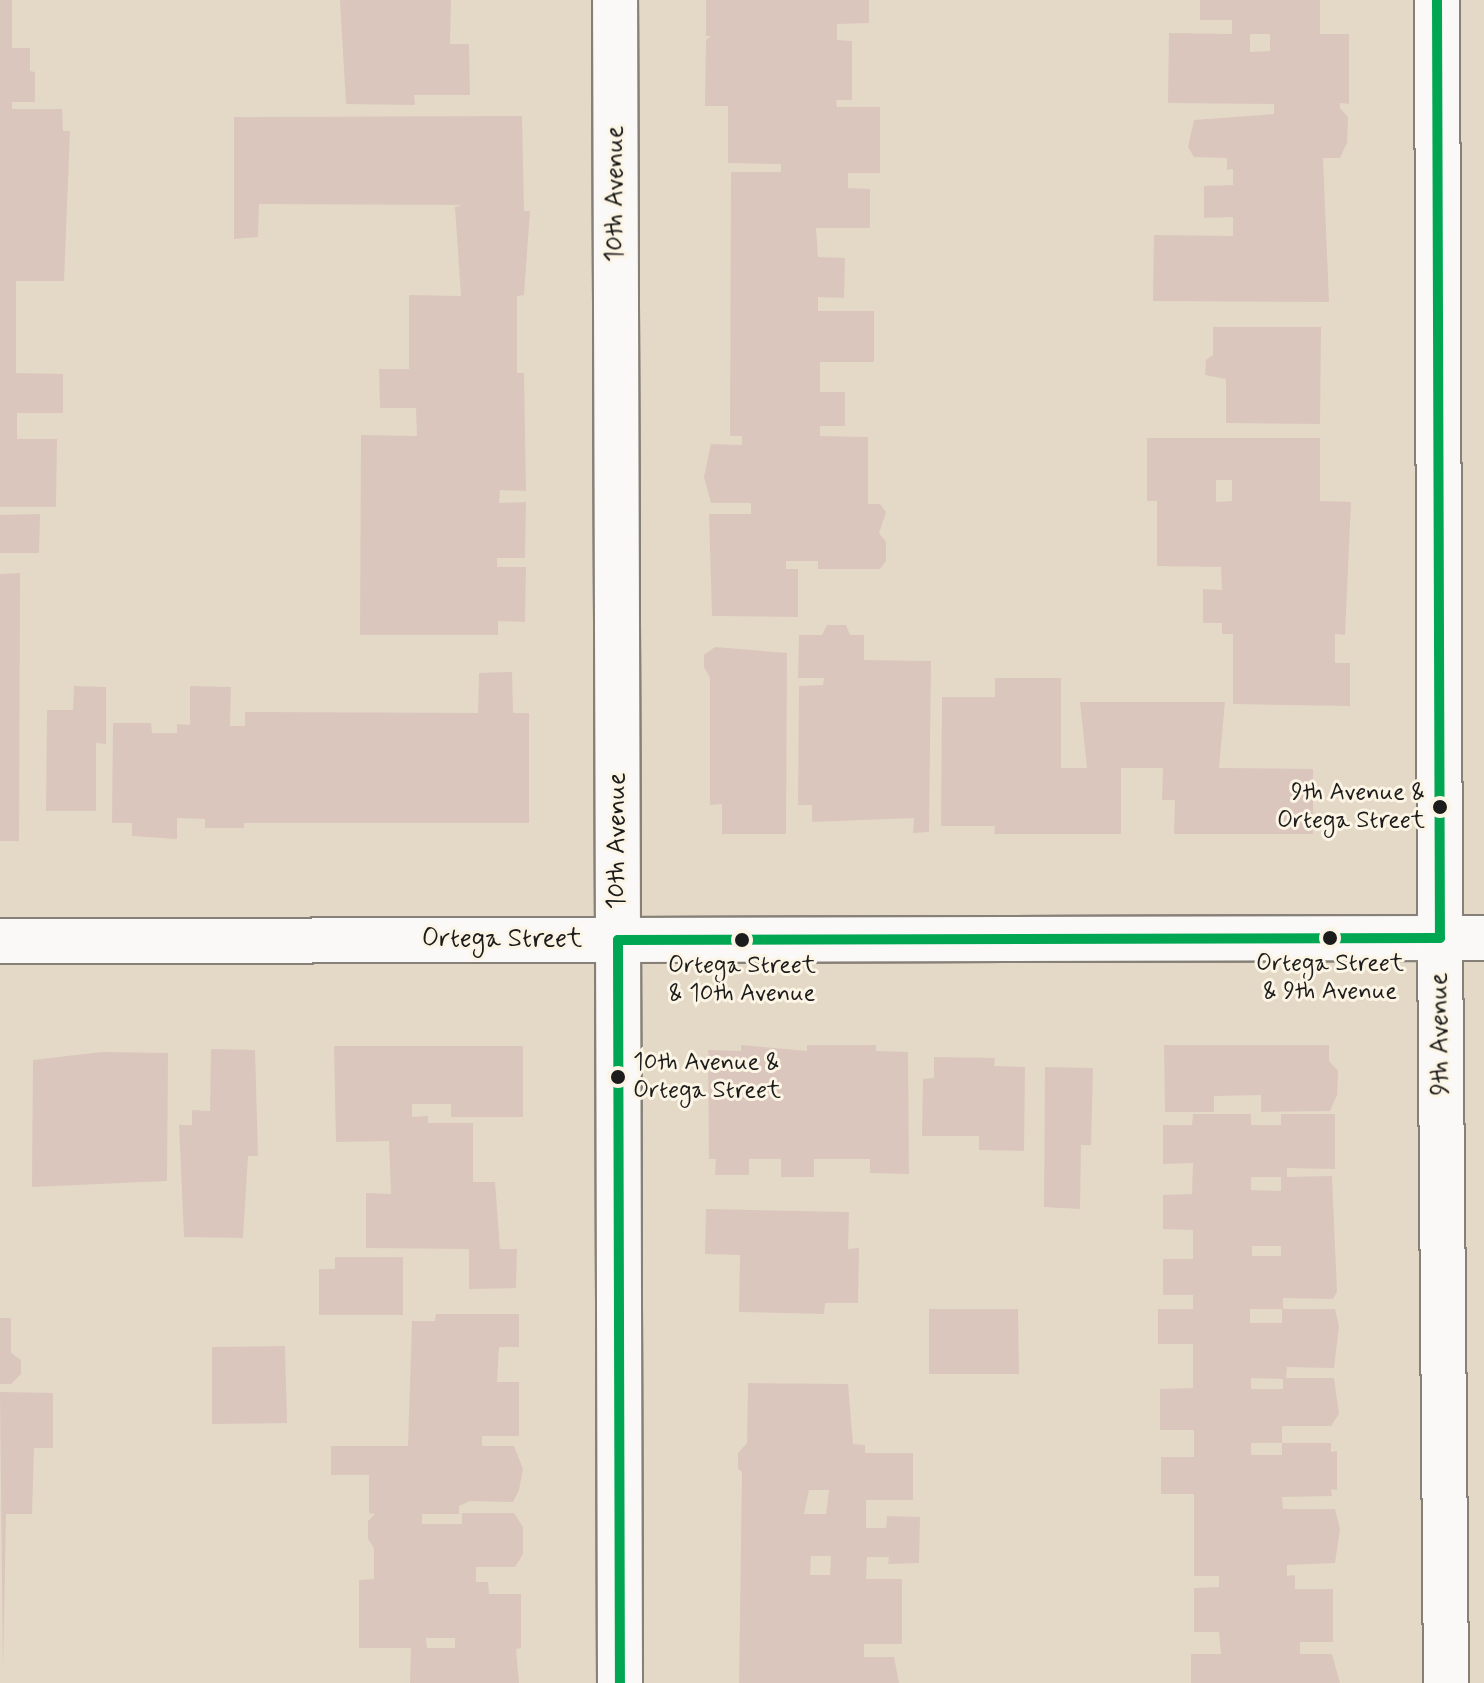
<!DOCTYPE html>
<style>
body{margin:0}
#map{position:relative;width:1484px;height:1683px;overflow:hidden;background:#e4d9c7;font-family:Mynerve,sans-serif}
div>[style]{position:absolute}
.building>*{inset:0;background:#dac6bd}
.roads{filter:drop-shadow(2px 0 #868078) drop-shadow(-2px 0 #868078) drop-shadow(0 2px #868078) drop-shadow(0 -2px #868078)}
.street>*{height:44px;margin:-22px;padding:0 22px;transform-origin:22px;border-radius:22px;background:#fbf9f7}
.secondary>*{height:44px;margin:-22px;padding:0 22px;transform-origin:22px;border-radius:22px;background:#fbf9f7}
.bus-1>*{height:10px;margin:-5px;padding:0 5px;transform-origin:5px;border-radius:5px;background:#00a651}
.dots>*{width:22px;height:22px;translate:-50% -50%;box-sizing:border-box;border:4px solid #fcf5e5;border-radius:50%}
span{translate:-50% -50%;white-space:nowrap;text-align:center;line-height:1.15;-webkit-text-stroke:6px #fcf5e5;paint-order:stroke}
.bus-label{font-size:24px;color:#1c1c1c}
.right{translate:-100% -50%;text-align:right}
.left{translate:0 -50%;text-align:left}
.street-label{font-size:26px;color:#1c1c1c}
</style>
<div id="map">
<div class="building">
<i style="clip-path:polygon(0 0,12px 0,12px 48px,30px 48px,30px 71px,35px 72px,35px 102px,12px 102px,12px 109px,62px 109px,63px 131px,70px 131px,64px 281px,16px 281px,16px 373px,63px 374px,63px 413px,17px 413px,17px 439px,57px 439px,56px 507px,0 507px)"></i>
<i style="clip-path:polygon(340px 0,451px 0,450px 44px,469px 44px,470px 95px,414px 95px,415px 105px,346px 104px)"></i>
<i style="clip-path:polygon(706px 0,869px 0,869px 23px,837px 24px,837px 40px,852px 41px,852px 100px,836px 100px,837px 107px,880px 107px,880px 173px,848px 173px,848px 188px,870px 189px,870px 228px,816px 228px,818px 257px,845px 258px,844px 298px,818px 297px,818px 311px,874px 311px,874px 362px,820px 362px,820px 392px,845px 392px,845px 426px,820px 426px,820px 436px,868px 437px,868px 504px,880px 504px,886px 512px,879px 533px,886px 542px,886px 561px,880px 569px,818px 569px,818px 561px,786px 561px,786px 569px,798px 569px,798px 617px,712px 616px,709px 514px,751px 514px,751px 503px,711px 503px,704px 477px,711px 444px,742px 445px,742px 436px,730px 436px,731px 172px,781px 172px,781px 164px,728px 163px,728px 106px,705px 106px,706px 40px,711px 36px,706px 36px)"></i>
<i style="clip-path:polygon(evenodd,1200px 0,1320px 0,1320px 34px,1349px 34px,1349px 104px,1340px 103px,1340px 108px,1348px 117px,1347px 143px,1340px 158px,1323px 158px,1329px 302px,1153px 301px,1154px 235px,1233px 236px,1233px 217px,1204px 218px,1204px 186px,1233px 185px,1233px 169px,1227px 170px,1227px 158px,1194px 157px,1188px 147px,1194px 120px,1274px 114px,1274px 104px,1168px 103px,1169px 33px,1232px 34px,1232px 20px,1200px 20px,1200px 0,1250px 34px,1270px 34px,1270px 51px,1250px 52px,1250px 34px)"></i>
<i style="clip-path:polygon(522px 116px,524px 211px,530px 211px,524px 295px,517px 296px,517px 373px,524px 373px,526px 491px,500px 490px,499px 503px,526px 502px,525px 558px,497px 558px,497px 567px,526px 567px,525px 622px,498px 621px,498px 635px,360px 635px,361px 435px,417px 436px,416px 408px,380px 408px,379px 369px,409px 369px,409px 295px,461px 296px,455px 207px,462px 205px,259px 204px,258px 237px,234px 239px,234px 117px)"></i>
<i style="clip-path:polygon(1213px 327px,1321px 327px,1320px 424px,1226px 423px,1226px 379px,1205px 375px,1206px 360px,1213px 355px)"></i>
<i style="clip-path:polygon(evenodd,1147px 438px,1320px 438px,1320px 501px,1351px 502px,1345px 635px,1335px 634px,1335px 663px,1350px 663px,1350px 706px,1233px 704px,1233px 634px,1222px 634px,1222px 623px,1203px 623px,1203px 589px,1222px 590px,1221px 567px,1157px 566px,1157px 501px,1147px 501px,1147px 438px,1216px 480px,1232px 480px,1232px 501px,1216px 502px,1216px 480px)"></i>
<i style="clip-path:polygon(40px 514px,39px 553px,0 553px,0 515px)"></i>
<i style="clip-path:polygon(20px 573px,19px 841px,0 841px,0 574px)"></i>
<i style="clip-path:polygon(827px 625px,846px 625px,850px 635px,864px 635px,864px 660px,931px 661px,929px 832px,913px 833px,914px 818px,812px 822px,812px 805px,798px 805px,799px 686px,823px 685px,824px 678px,798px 678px,799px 635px,822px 635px)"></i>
<i style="clip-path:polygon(715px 647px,787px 653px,786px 834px,722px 834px,722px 804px,710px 805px,710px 678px,704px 667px,704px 655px)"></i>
<i style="clip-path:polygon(512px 672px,513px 713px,529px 713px,529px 823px,244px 823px,244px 828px,205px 828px,205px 819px,177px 818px,177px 839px,132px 836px,132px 823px,112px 823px,113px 723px,151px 723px,152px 733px,177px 733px,177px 724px,190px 725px,190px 686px,231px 687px,230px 726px,245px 726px,245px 712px,478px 713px,479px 673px)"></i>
<i style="clip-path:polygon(995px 678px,1061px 678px,1061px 768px,1087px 768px,1080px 702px,1225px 702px,1219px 768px,1313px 769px,1313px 834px,1174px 834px,1175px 800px,1162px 800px,1163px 768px,1121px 768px,1121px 834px,994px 834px,995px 826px,941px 826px,942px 697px,995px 697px)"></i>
<i style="clip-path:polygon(74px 686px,106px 687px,106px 744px,96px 743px,96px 811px,46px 811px,47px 710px,73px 710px)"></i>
<i style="clip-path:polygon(741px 1045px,807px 1051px,807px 1045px,876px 1045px,876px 1051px,908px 1052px,909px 1174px,870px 1173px,870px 1159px,814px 1159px,814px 1177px,781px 1177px,781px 1159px,749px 1159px,749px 1175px,715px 1175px,716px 1159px,709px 1159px,708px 1050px,741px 1051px)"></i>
<i style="clip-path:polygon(1164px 1045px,1329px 1045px,1329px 1061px,1338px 1071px,1337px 1095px,1330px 1111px,1261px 1112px,1261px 1095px,1214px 1096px,1214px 1112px,1165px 1112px)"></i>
<i style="clip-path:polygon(334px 1046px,523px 1046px,523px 1117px,451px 1117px,451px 1104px,412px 1104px,412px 1117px,428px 1116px,428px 1123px,473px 1123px,473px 1182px,495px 1182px,500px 1249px,517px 1249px,516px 1288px,469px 1289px,469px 1249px,366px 1248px,366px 1193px,391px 1194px,389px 1141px,336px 1142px)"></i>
<i style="clip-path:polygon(211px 1049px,255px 1050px,258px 1156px,248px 1156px,243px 1238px,184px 1237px,179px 1125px,192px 1125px,192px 1110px,210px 1111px)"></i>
<i style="clip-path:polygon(102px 1052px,168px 1053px,167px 1181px,32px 1187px,33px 1060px)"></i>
<i style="clip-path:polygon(934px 1057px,995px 1058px,994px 1066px,1025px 1067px,1024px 1151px,979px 1150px,979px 1136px,922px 1136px,923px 1079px,934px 1078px)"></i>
<i style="clip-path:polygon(1045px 1067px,1093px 1068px,1091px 1145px,1081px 1145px,1080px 1209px,1044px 1207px)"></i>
<i style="clip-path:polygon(evenodd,1193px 1114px,1251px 1114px,1251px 1125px,1281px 1125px,1281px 1114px,1335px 1114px,1335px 1169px,1287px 1168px,1287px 1177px,1332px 1176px,1337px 1292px,1333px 1299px,1283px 1298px,1283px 1309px,1250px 1309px,1250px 1323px,1282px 1323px,1282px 1309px,1335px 1309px,1339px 1326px,1334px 1368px,1287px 1367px,1286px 1378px,1334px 1378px,1339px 1414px,1331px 1426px,1282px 1426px,1282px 1443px,1251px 1443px,1251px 1455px,1282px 1455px,1282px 1443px,1331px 1443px,1331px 1452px,1337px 1451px,1337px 1490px,1331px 1489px,1332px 1496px,1282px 1497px,1283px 1509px,1335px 1509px,1340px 1529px,1335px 1563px,1287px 1565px,1287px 1576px,1295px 1575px,1295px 1589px,1333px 1589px,1333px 1642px,1300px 1642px,1300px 1654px,1332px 1654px,1340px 1683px,1191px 1683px,1191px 1654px,1221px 1654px,1219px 1632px,1194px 1632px,1194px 1588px,1219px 1587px,1219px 1576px,1194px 1576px,1194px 1494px,1161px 1494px,1161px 1457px,1194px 1457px,1194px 1430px,1160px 1430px,1160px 1389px,1193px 1388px,1193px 1344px,1158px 1344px,1158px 1309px,1193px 1309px,1193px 1295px,1163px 1295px,1163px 1259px,1193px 1259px,1193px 1230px,1163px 1229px,1163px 1195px,1192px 1194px,1193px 1163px,1163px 1164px,1163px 1125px,1192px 1125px,1193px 1114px,1251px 1177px,1281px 1177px,1281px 1191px,1251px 1190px,1251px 1177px,1193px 1114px,1252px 1246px,1281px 1246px,1281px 1256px,1252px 1256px,1252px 1246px,1193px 1114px,1251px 1378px,1283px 1379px,1283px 1389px,1251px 1389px,1251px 1378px)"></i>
<i style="clip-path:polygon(706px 1209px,849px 1212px,848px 1249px,859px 1248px,858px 1303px,825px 1303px,824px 1314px,739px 1312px,740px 1255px,705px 1254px)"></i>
<i style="clip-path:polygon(335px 1257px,403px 1257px,403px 1315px,319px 1315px,319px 1269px,335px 1269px)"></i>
<i style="clip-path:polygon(929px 1309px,1018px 1309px,1019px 1374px,929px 1374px)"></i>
<i style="clip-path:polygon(evenodd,436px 1314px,519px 1314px,519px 1347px,499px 1347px,497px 1382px,519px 1382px,519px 1436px,482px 1436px,482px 1446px,514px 1446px,523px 1469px,519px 1490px,513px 1502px,470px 1501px,459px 1506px,459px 1514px,422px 1514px,422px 1524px,462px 1524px,462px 1513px,514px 1513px,523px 1527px,523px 1554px,515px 1567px,476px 1567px,476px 1582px,488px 1582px,489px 1594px,521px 1594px,521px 1648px,516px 1649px,519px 1683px,410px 1683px,411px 1648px,359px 1648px,359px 1580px,374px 1579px,374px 1548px,368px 1539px,368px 1521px,375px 1514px,369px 1513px,369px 1475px,331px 1475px,331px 1446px,408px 1446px,412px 1321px,435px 1321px,436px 1314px,426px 1638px,455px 1638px,455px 1648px,427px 1648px,426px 1638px)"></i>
<i style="clip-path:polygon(0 1318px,11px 1318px,11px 1353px,21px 1360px,21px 1374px,11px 1384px,0 1384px)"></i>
<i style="clip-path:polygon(285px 1346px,287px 1423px,212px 1424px,212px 1347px)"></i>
<i style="clip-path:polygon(evenodd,748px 1383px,848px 1384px,853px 1444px,865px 1445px,865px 1453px,913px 1453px,913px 1500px,866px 1500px,866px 1528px,886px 1528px,887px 1516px,920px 1517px,919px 1563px,888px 1564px,889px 1557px,867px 1557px,866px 1579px,902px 1579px,902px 1644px,864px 1644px,864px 1657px,894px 1657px,899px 1683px,739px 1683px,742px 1472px,738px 1469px,738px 1453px,747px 1443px,748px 1383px,809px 1490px,829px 1490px,826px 1514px,804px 1514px,809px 1490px,748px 1383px,811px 1556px,831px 1556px,830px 1575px,810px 1575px,811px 1556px)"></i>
<i style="clip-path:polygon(0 1392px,53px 1393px,53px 1448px,34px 1448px,32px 1514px,6px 1514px,3px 1672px)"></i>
</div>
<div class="roads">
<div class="street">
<i style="left:0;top:941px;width:618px;rotate:-0.09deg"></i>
<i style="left:618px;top:940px;width:940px;rotate:-90.18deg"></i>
<i style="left:1446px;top:1683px;width:745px;rotate:-90.46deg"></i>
<i style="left:1440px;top:938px;width:44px"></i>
</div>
<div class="secondary">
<i style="left:620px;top:1683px;width:743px;rotate:-90.15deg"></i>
<i style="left:618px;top:940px;width:822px;rotate:-0.14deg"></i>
<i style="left:1440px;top:938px;width:938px;rotate:-90.18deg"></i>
</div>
</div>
<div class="bus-1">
<i style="left:1437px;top:0;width:938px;rotate:89.82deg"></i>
<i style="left:618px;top:940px;width:822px;rotate:-0.14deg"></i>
<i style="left:618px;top:940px;width:743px;rotate:89.85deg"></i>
</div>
<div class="dots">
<i style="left:1440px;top:807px;background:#1c1c1c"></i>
<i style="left:1330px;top:938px;background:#1c1c1c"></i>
<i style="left:742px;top:940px;background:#1c1c1c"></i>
<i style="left:618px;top:1077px;background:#1c1c1c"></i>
</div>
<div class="bus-label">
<span class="right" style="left:1425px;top:807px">9th Avenue &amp;<br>Ortega Street</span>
<span style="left:1330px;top:978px">Ortega Street<br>&amp; 9th Avenue</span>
<span style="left:742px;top:980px">Ortega Street<br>&amp; 10th Avenue</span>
<span class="left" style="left:633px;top:1077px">10th Avenue &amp;<br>Ortega Street</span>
</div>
<div class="street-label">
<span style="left:616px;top:194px;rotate:-90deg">10th Avenue</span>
<span style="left:618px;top:841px;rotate:-90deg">10th Avenue</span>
<span style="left:502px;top:940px">Ortega Street</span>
<span style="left:1441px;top:1034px;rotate:-91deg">9th Avenue</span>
</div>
</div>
